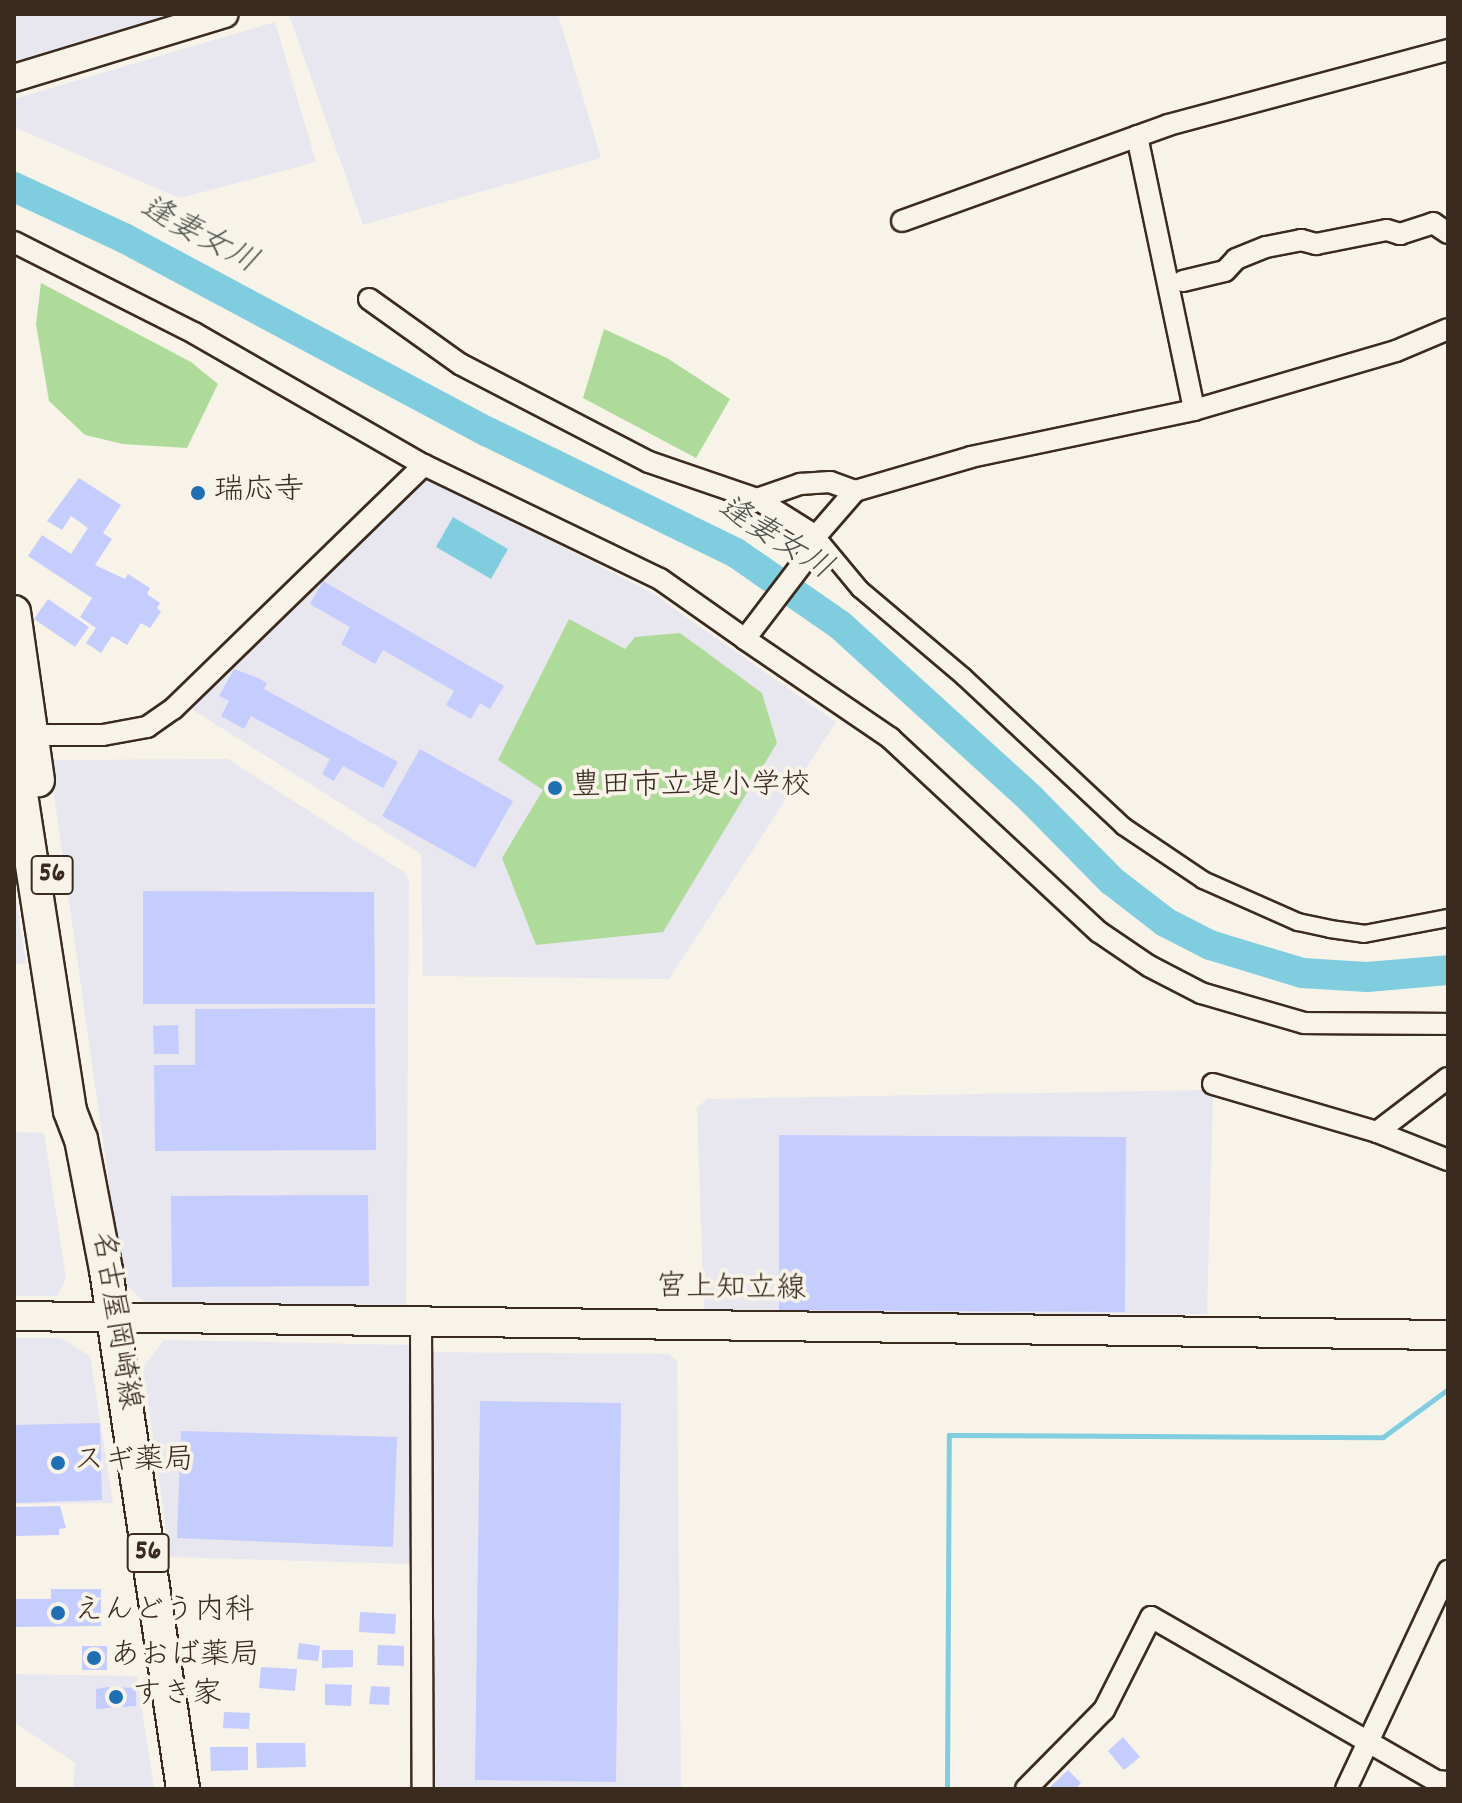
<!DOCTYPE html>
<meta charset="utf-8">
<style>
body{margin:0}
#map{position:relative;width:1462px;height:1803px;overflow:hidden;background:#f7f3e8;font-family:Dekko,"Klee One",sans-serif}
div>[style]{position:absolute}
.built>*{inset:0;background:#e8e7ef}
.green>*{inset:0;background:#afdb9a}
.water>*{inset:0;background:#80cddf}
.stream>*{height:5px;margin:-2.5px;padding:0 2.5px;transform-origin:2.5px;border-radius:2.5px;background:#80cddf}
.river>*{height:30px;margin:-15px;padding:0 15px;transform-origin:15px;border-radius:15px;background:#80cddf}
.building>*{inset:0;background:#c5ccfe}
.roads{filter:drop-shadow(2px 0 #3b2a1e) drop-shadow(-2px 0 #3b2a1e) drop-shadow(0 2px #3b2a1e) drop-shadow(0 -2px #3b2a1e)}
.pedestrian>*{height:16px;margin:-8px;padding:0 8px;transform-origin:8px;border-radius:8px;background:#f7f3e8}
.minor>*{height:20px;margin:-10px;padding:0 10px;transform-origin:10px;border-radius:10px;background:#f7f3e8}
.tertiary>*{height:26px;margin:-13px;padding:0 13px;transform-origin:13px;border-radius:13px;background:#f7f3e8}
.secondary>*{height:28px;margin:-14px;padding:0 14px;transform-origin:14px;border-radius:14px;background:#f7f3e8}
.primary>*{height:32px;margin:-16px;padding:0 16px;transform-origin:16px;border-radius:16px;background:#f7f3e8}
.dots>*{width:22px;height:22px;translate:-50% -50%;box-sizing:border-box;border:4px solid #f7f3e8;border-radius:50%}
span{translate:-50% -50%;white-space:nowrap;text-align:center;line-height:1.15;-webkit-text-stroke:8px #f7f3e8;paint-order:stroke}
.shield-label span{padding:2px 6px;background:#f7f3e8;border:2px solid;border-radius:6px;-webkit-text-stroke-width:0}
.shield-label{font-size:28px;color:#3b2a1e;font-weight:700}
.poi-label{font-size:30px;color:#3b2a1e}
.left{translate:0 -50%;text-align:left}
.street-label{font-size:30px;color:#3b2a1e}
.water-label{font-size:32px;color:#4c534e;font-style:italic}
.frame{position:absolute;inset:0;border:16px solid #3b2a1e;pointer-events:none}
</style>
<div id="map">
<div class="built">
<i style="clip-path:polygon(14px 14px,200px 14px,14px 65px)"></i>
<i style="clip-path:polygon(558px 14px,601px 158px,363px 225px,289px 15px)"></i>
<i style="clip-path:polygon(275px 22px,316px 162px,180px 198px,14px 127px,14px 99px)"></i>
<i style="clip-path:polygon(429px 478px,652px 593px,836px 722px,669px 979px,423px 976px,421px 854px,193px 710px,191px 700px,416px 481px)"></i>
<i style="clip-path:polygon(228px 759px,404px 872px,409px 880px,406px 1311px,150px 1307px,123px 1282px,49px 760px)"></i>
<i style="clip-path:polygon(14px 886px,26px 964px,14px 964px)"></i>
<i style="clip-path:polygon(1203px 1090px,1213px 1095px,1207px 1314px,704px 1313px,697px 1108px,707px 1099px)"></i>
<i style="clip-path:polygon(14px 1132px,44px 1133px,66px 1279px,57px 1296px,14px 1296px)"></i>
<i style="clip-path:polygon(14px 1338px,61px 1338px,90px 1356px,113px 1503px,14px 1504px)"></i>
<i style="clip-path:polygon(164px 1340px,411px 1345px,411px 1564px,170px 1557px,143px 1367px)"></i>
<i style="clip-path:polygon(425px 1352px,669px 1354px,677px 1361px,681px 1789px,431px 1789px)"></i>
<i style="clip-path:polygon(14px 1674px,137px 1676px,154px 1789px,73px 1789px,75px 1763px,14px 1722px)"></i>
</div>
<div class="green">
<i style="clip-path:polygon(41px 283px,191px 362px,218px 384px,187px 448px,123px 444px,85px 435px,49px 401px,36px 324px)"></i>
<i style="clip-path:polygon(604px 329px,667px 358px,730px 399px,696px 458px,583px 398px)"></i>
<i style="clip-path:polygon(569px 619px,625px 649px,635px 637px,680px 633px,762px 693px,777px 743px,663px 932px,536px 945px,502px 858px,543px 790px,498px 760px)"></i>
</div>
<div class="water">
<i style="clip-path:polygon(453px 517px,508px 549px,491px 579px,436px 547px)"></i>
</div>
<div class="stream">
<i style="left:947px;top:1789px;width:354px;rotate:-89.7deg"></i>
<i style="left:949px;top:1435px;width:434px;rotate:0.3deg"></i>
<i style="left:1383px;top:1437px;width:81px;rotate:-36.4deg"></i>
</div>
<div class="river">
<i style="left:14px;top:187px;width:121px;rotate:24.9deg"></i>
<i style="left:124px;top:238px;width:412px;rotate:28.1deg"></i>
<i style="left:488px;top:432px;width:276px;rotate:26deg"></i>
<i style="left:736px;top:553px;width:126px;rotate:34.7deg"></i>
<i style="left:840px;top:625px;width:258px;rotate:42.3deg"></i>
<i style="left:1031px;top:799px;width:115px;rotate:45.4deg"></i>
<i style="left:1112px;top:881px;width:67px;rotate:37.7deg"></i>
<i style="left:1165px;top:922px;width:51px;rotate:27.1deg"></i>
<i style="left:1210px;top:945px;width:96px;rotate:16.9deg"></i>
<i style="left:1302px;top:973px;width:65px;rotate:3.5deg"></i>
<i style="left:1367px;top:977px;width:81px;rotate:-4.9deg"></i>
</div>
<div class="building">
<i style="clip-path:polygon(79px 478px,121px 505px,103px 533px,112px 539px,95px 565px,125px 579px,128px 574px,150px 588px,147px 594px,160px 603px,157px 608px,161px 612px,150px 628px,141px 623px,127px 645px,112px 636px,101px 653px,86px 643px,96px 628px,80px 617px,92px 598px,28px 556px,42px 535px,71px 554px,88px 528px,71px 516px,62px 530px,47px 521px)"></i>
<i style="clip-path:polygon(323px 581px,504px 686px,490px 709px,480px 703px,471px 719px,446px 705px,454px 691px,383px 650px,375px 664px,341px 644px,350px 627px,310px 604px)"></i>
<i style="clip-path:polygon(48px 599px,89px 627px,75px 647px,34px 619px)"></i>
<i style="clip-path:polygon(234px 669px,258px 678px,267px 683px,264px 689px,398px 762px,383px 788px,343px 766px,334px 781px,322px 774px,330px 759px,251px 716px,244px 729px,221px 716px,229px 701px,219px 696px)"></i>
<i style="clip-path:polygon(420px 749px,513px 801px,475px 868px,382px 816px)"></i>
<i style="clip-path:polygon(143px 891px,374px 892px,375px 1004px,143px 1004px)"></i>
<i style="clip-path:polygon(375px 1008px,376px 1150px,155px 1151px,154px 1065px,195px 1065px,195px 1009px)"></i>
<i style="clip-path:polygon(178px 1025px,179px 1054px,154px 1054px,153px 1026px)"></i>
<i style="clip-path:polygon(779px 1135px,1126px 1137px,1125px 1312px,779px 1310px)"></i>
<i style="clip-path:polygon(368px 1195px,369px 1286px,172px 1287px,171px 1196px)"></i>
<i style="clip-path:polygon(480px 1401px,621px 1403px,616px 1782px,475px 1780px)"></i>
<i style="clip-path:polygon(100px 1423px,102px 1500px,14px 1503px,14px 1425px)"></i>
<i style="clip-path:polygon(181px 1431px,397px 1437px,393px 1547px,177px 1538px)"></i>
<i style="clip-path:polygon(60px 1506px,66px 1528px,59px 1529px,59px 1535px,15px 1536px,14px 1507px)"></i>
<i style="clip-path:polygon(51px 1589px,101px 1589px,101px 1626px,14px 1627px,14px 1599px,51px 1599px)"></i>
<i style="clip-path:polygon(360px 1612px,396px 1614px,395px 1634px,359px 1632px)"></i>
<i style="clip-path:polygon(299px 1643px,320px 1646px,318px 1661px,297px 1659px)"></i>
<i style="clip-path:polygon(378px 1645px,404px 1646px,404px 1666px,377px 1665px)"></i>
<i style="clip-path:polygon(82px 1646px,107px 1646px,107px 1670px,82px 1670px)"></i>
<i style="clip-path:polygon(322px 1650px,353px 1650px,353px 1667px,322px 1668px)"></i>
<i style="clip-path:polygon(261px 1667px,297px 1669px,295px 1691px,259px 1688px)"></i>
<i style="clip-path:polygon(325px 1684px,352px 1685px,351px 1706px,325px 1705px)"></i>
<i style="clip-path:polygon(371px 1686px,390px 1687px,389px 1705px,369px 1704px)"></i>
<i style="clip-path:polygon(108px 1687px,136px 1688px,136px 1706px,96px 1709px,96px 1689px)"></i>
<i style="clip-path:polygon(224px 1712px,250px 1713px,249px 1729px,223px 1728px)"></i>
<i style="clip-path:polygon(1123px 1737px,1140px 1757px,1124px 1770px,1108px 1751px)"></i>
<i style="clip-path:polygon(256px 1743px,305px 1743px,306px 1767px,257px 1768px)"></i>
<i style="clip-path:polygon(210px 1747px,248px 1747px,248px 1770px,211px 1771px)"></i>
<i style="clip-path:polygon(1068px 1770px,1081px 1783px,1075px 1789px,1048px 1789px)"></i>
</div>
<div class="roads">
<div class="pedestrian">
<i style="left:816px;top:536px;width:69px;rotate:50.3deg"></i>
<i style="left:860px;top:589px;width:136px;rotate:40.2deg"></i>
<i style="left:964px;top:677px;width:218px;rotate:43.1deg"></i>
<i style="left:1123px;top:826px;width:97px;rotate:34deg"></i>
<i style="left:1203px;top:880px;width:104px;rotate:23.9deg"></i>
<i style="left:1298px;top:922px;width:33px;rotate:12deg"></i>
<i style="left:1330px;top:929px;width:34px;rotate:8deg"></i>
<i style="left:1364px;top:934px;width:86px;rotate:-10.8deg"></i>
</div>
<div class="minor">
<i style="left:1137px;top:136px;width:280px;rotate:78.2deg"></i>
<i style="left:902px;top:221px;width:283px;rotate:-19.8deg"></i>
<i style="left:1168px;top:125px;width:290px;rotate:-15deg"></i>
<i style="left:14px;top:242px;width:202px;rotate:26.8deg"></i>
<i style="left:194px;top:333px;width:265px;rotate:29.9deg"></i>
<i style="left:424px;top:465px;width:262px;rotate:25.8deg"></i>
<i style="left:660px;top:579px;width:104px;rotate:35.2deg"></i>
<i style="left:745px;top:639px;width:101px;rotate:-52.7deg"></i>
<i style="left:806px;top:559px;width:25px;rotate:-67deg"></i>
<i style="left:816px;top:536px;width:60px;rotate:-49.1deg"></i>
<i style="left:855px;top:491px;width:121px;rotate:-16.3deg"></i>
<i style="left:971px;top:457px;width:228px;rotate:-11.9deg"></i>
<i style="left:1194px;top:410px;width:210px;rotate:-16.3deg"></i>
<i style="left:1396px;top:351px;width:56px;rotate:-22.9deg"></i>
<i style="left:1183px;top:281px;width:43px;rotate:-13.4deg"></i>
<i style="left:1225px;top:271px;width:16px;rotate:-47deg"></i>
<i style="left:1236px;top:259px;width:32px;rotate:-22deg"></i>
<i style="left:1266px;top:247px;width:36px;rotate:-11deg"></i>
<i style="left:1301px;top:240px;width:16px;rotate:15deg"></i>
<i style="left:1316px;top:244px;width:72px;rotate:-11.2deg"></i>
<i style="left:1387px;top:230px;width:14px;rotate:17deg"></i>
<i style="left:1400px;top:234px;width:35px;rotate:-18deg"></i>
<i style="left:1433px;top:223px;width:18px;rotate:34deg"></i>
<i style="left:369px;top:299px;width:112px;rotate:35.5deg"></i>
<i style="left:460px;top:364px;width:213px;rotate:27.4deg"></i>
<i style="left:649px;top:462px;width:114px;rotate:18.9deg"></i>
<i style="left:757px;top:499px;width:70px;rotate:32.1deg"></i>
<i style="left:757px;top:499px;width:46px;rotate:-19.2deg"></i>
<i style="left:800px;top:484px;width:30px;rotate:-4deg"></i>
<i style="left:830px;top:482px;width:27px;rotate:20deg"></i>
<i style="left:745px;top:639px;width:176px;rotate:34.3deg"></i>
<i style="left:890px;top:738px;width:285px;rotate:42.9deg"></i>
<i style="left:1099px;top:932px;width:60px;rotate:34.2deg"></i>
<i style="left:1149px;top:966px;width:59px;rotate:27.4deg"></i>
<i style="left:1201px;top:993px;width:107px;rotate:16.2deg"></i>
<i style="left:1304px;top:1023px;width:144px;rotate:0.4deg"></i>
<i style="left:21px;top:735px;width:82px"></i>
<i style="left:103px;top:735px;width:45px;rotate:-10.3deg"></i>
<i style="left:147px;top:727px;width:32px;rotate:-35deg"></i>
<i style="left:173px;top:709px;width:350px;rotate:-44.2deg"></i>
<i style="left:1213px;top:1084px;width:171px;rotate:16.3deg"></i>
<i style="left:1377px;top:1132px;width:76px;rotate:21.5deg"></i>
<i style="left:1377px;top:1132px;width:89px;rotate:-37.3deg"></i>
<i style="left:421px;top:1322px;width:467px;rotate:89.8deg"></i>
<i style="left:1026px;top:1789px;width:111px;rotate:-45.4deg"></i>
<i style="left:1104px;top:1710px;width:104px;rotate:-63.2deg"></i>
<i style="left:1151px;top:1617px;width:329px;rotate:29.9deg"></i>
<i style="left:1436px;top:1781px;width:12px;rotate:5deg"></i>
<i style="left:1346px;top:1789px;width:241px;rotate:-64.9deg"></i>
</div>
<div class="tertiary">
<i style="left:14px;top:78px;width:220px;rotate:-16.9deg"></i>
</div>
<div class="secondary">
<i style="left:14px;top:1316px;width:1434px;rotate:0.76deg"></i>
</div>
<div class="primary">
<i style="left:14px;top:612px;width:170px;rotate:81.9deg"></i>
<i style="left:14px;top:749px;width:366px;rotate:81.2deg"></i>
<i style="left:70px;top:1111px;width:30px;rotate:69deg"></i>
<i style="left:81px;top:1139px;width:133px;rotate:79.2deg"></i>
<i style="left:106px;top:1270px;width:525px;rotate:81.56deg"></i>
</div>
</div>
<div class="dots">
<i style="left:198px;top:493px;background:#1f6fb2"></i>
<i style="left:555px;top:788px;background:#1f6fb2"></i>
<i style="left:58px;top:1463px;background:#1f6fb2"></i>
<i style="left:58px;top:1613px;background:#1f6fb2"></i>
<i style="left:94px;top:1658px;background:#1f6fb2"></i>
<i style="left:116px;top:1697px;background:#1f6fb2"></i>
</div>
<div class="shield-label">
<span style="left:52px;top:875px">56</span>
<span style="left:148px;top:1553px">56</span>
</div>
<div class="poi-label">
<span class="left" style="left:214px;top:493px">瑞応寺</span>
<span class="left" style="left:571px;top:788px">豊田市立堤小学校</span>
<span class="left" style="left:74px;top:1463px">スギ薬局</span>
<span class="left" style="left:74px;top:1613px">えんどう内科</span>
<span class="left" style="left:110px;top:1658px">あおば薬局</span>
<span class="left" style="left:132px;top:1697px">すき家</span>
</div>
<div class="street-label">
<span style="left:731px;top:1291px;rotate:1deg">宮上知立線</span>
<span style="left:113px;top:1321px;rotate:81deg">名古屋岡崎線</span>
</div>
<div class="water-label">
<span style="left:198px;top:237px;rotate:28deg">逢妻女川</span>
<span style="left:774px;top:540px;rotate:32deg">逢妻女川</span>
</div>
<div class="frame"></div>
</div>
